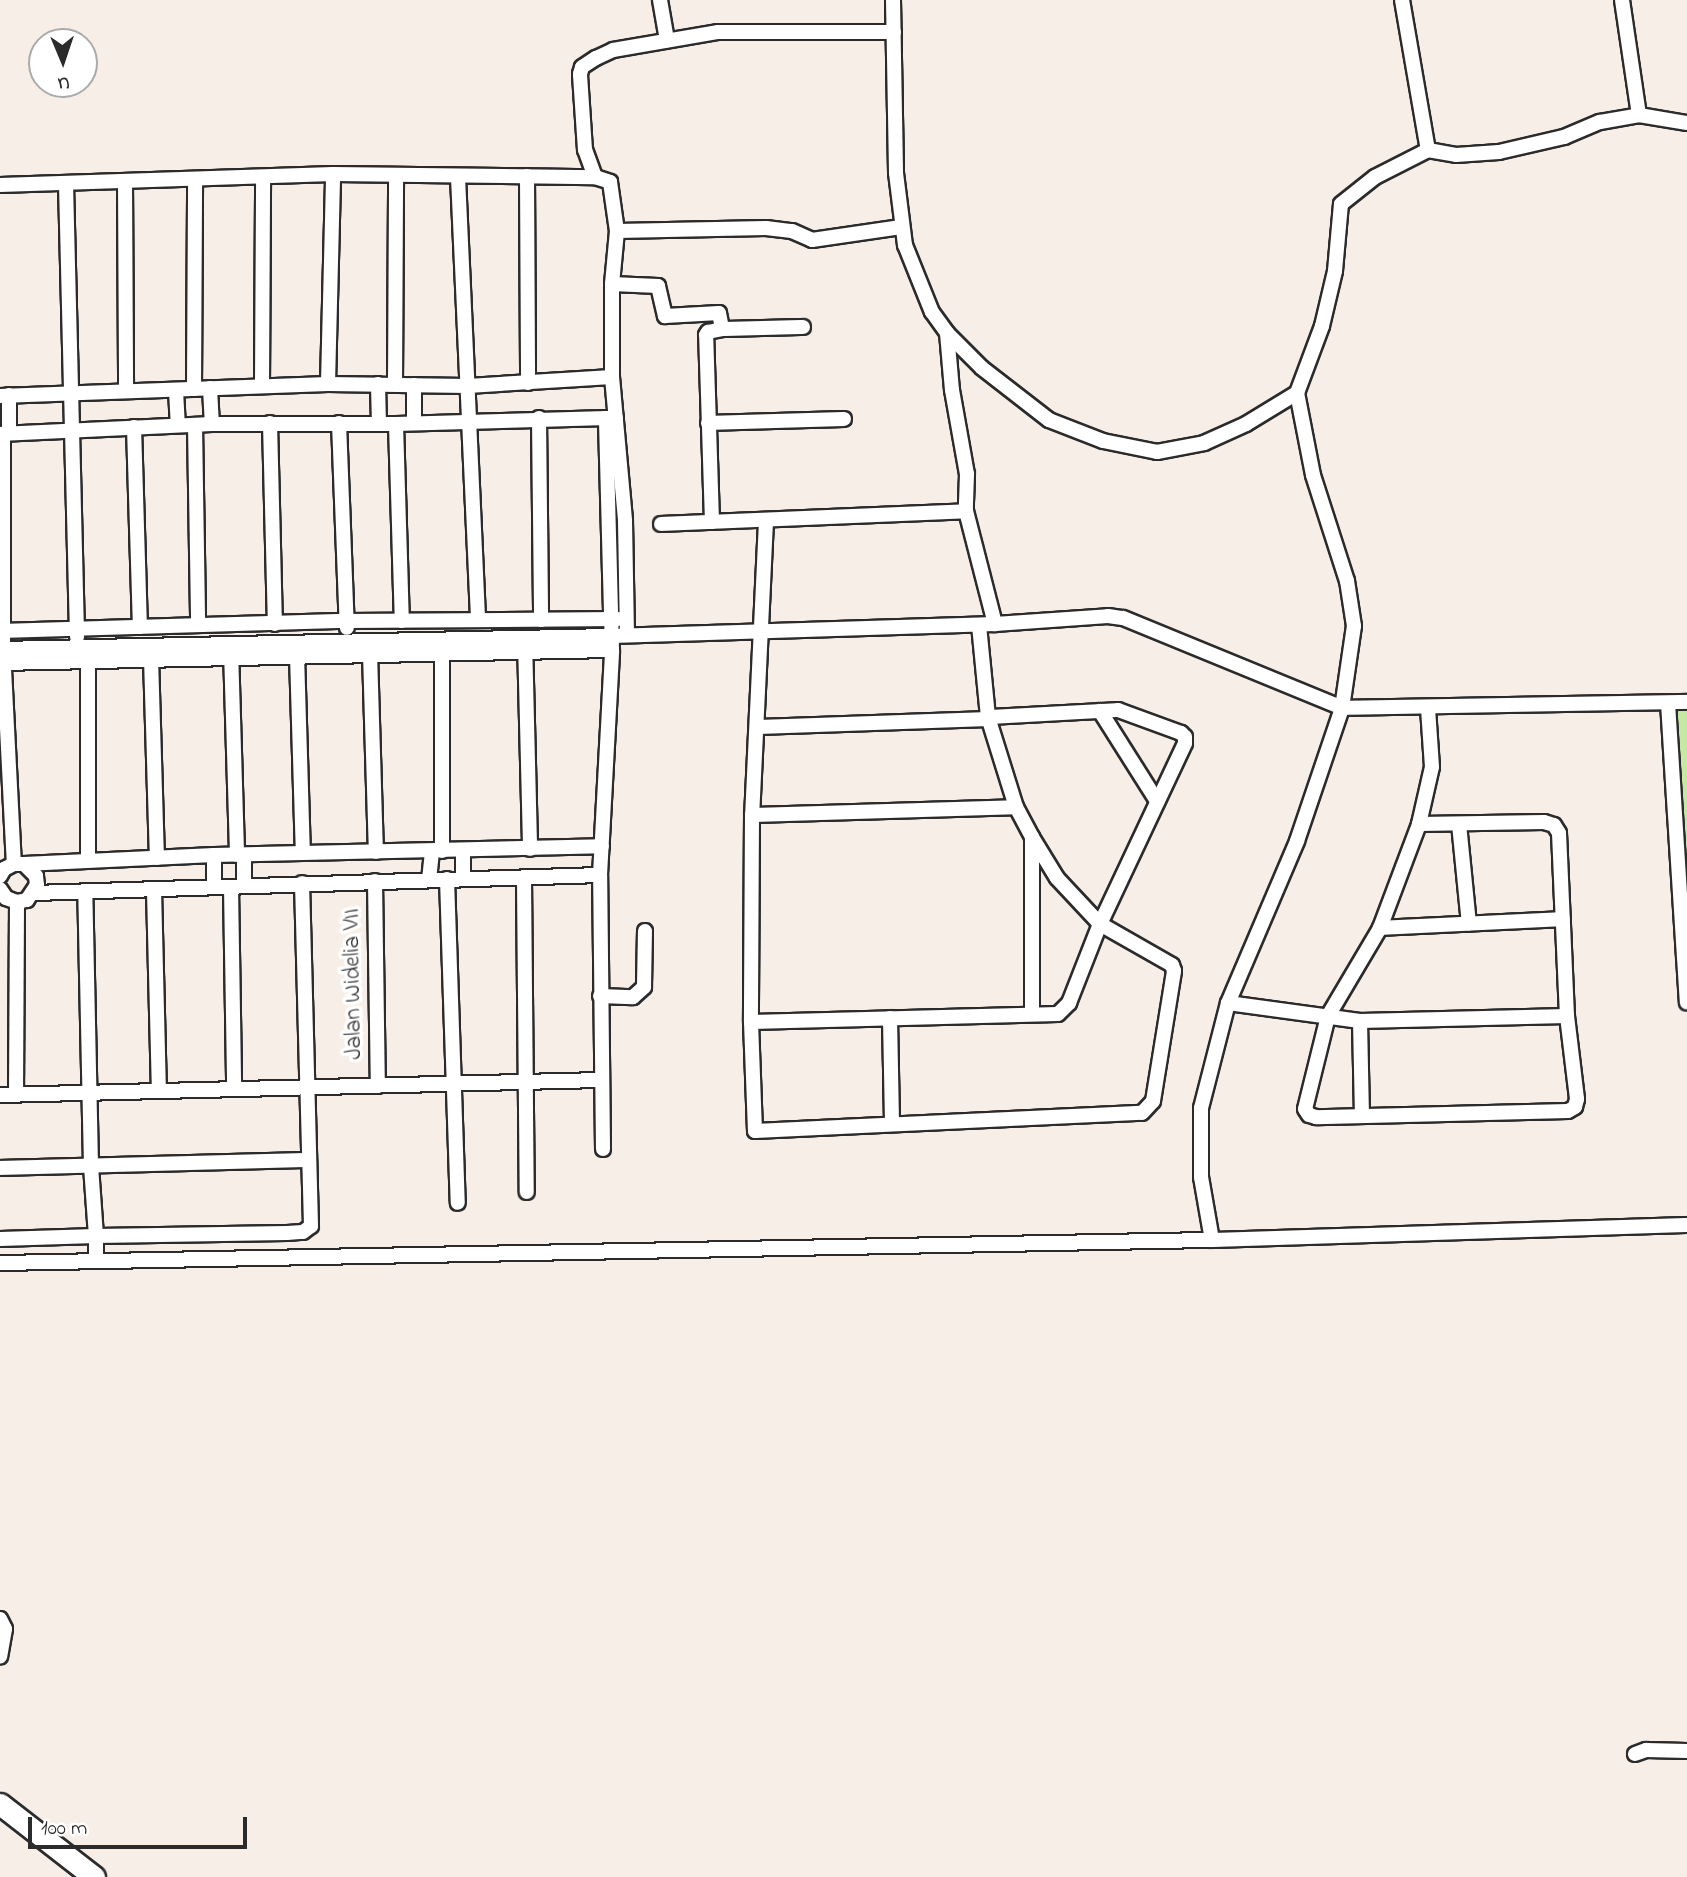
<!DOCTYPE html>
<style>
body{margin:0}
#map{position:relative;width:1687px;height:1877px;overflow:hidden;background:#f7efe7;font-family:"Indie Flower",sans-serif}
div>[style]{position:absolute}
.green>*{inset:0;background:#c5e9a3}
.roads{filter:drop-shadow(2px 0 #2b2b2b) drop-shadow(-2px 0 #2b2b2b) drop-shadow(0 2px #2b2b2b) drop-shadow(0 -2px #2b2b2b)}
.minor>*{height:14px;margin:-7px;padding:0 7px;transform-origin:7px;border-radius:7px;background:#fff}
.primary>*{height:21px;margin:-10.5px;padding:0 10.5px;transform-origin:10.5px;border-radius:10.5px;background:#fff}
span{translate:-50% -50%;white-space:nowrap;text-align:center;line-height:1.15;-webkit-text-stroke:7px #fff;paint-order:stroke}
.street-label{font-size:23px;color:#2b2b2b}
.north{position:absolute;left:28px;top:28px;width:70px;height:70px;box-sizing:border-box;background:#fff;border:2px solid #aaa;border-radius:50%;rotate:178deg;font-size:19px;font-weight:700;line-height:28px;text-align:center;color:#2b2b2b}
.north::after{content:'';display:block;margin:auto;width:24px;height:32px;background:#2b2b2b;clip-path:polygon(50% 0,100% 100%,50% 72%,0 100%)}
.scale{position:absolute;left:28px;top:1817px;width:219px;height:32px;box-sizing:border-box;border:4px solid #2b2b2b;border-top:0;padding-left:9px;font-size:21px;line-height:24px;white-space:nowrap;color:#2b2b2b;-webkit-text-stroke:5px #fff;paint-order:stroke}
</style>
<div id="map">
<div class="green">
<i style="clip-path:polygon(1687px 704px,1687px 951px,1670px 705px)"></i>
</div>
<div class="roads">
<div class="minor">
<i style="left:660px;top:0;width:41px;rotate:80.1deg"></i>
<i style="left:893px;top:0;width:173px;rotate:89deg"></i>
<i style="left:896px;top:173px;width:73px;rotate:82.9deg"></i>
<i style="left:905px;top:245px;width:72px;rotate:68.1deg"></i>
<i style="left:932px;top:312px;width:26px;rotate:54deg"></i>
<i style="left:947px;top:333px;width:49px;rotate:45deg"></i>
<i style="left:982px;top:368px;width:85px;rotate:37.8deg"></i>
<i style="left:1049px;top:420px;width:58px;rotate:21.3deg"></i>
<i style="left:1103px;top:441px;width:55px;rotate:11.5deg"></i>
<i style="left:1157px;top:452px;width:48px;rotate:-10.8deg"></i>
<i style="left:1204px;top:443px;width:46px;rotate:-24.3deg"></i>
<i style="left:1246px;top:424px;width:60px;rotate:-31.3deg"></i>
<i style="left:1402px;top:0;width:152px;rotate:80.2deg"></i>
<i style="left:1428px;top:150px;width:28px;rotate:10deg"></i>
<i style="left:1456px;top:155px;width:43px;rotate:-4deg"></i>
<i style="left:1499px;top:152px;width:67px;rotate:-13deg"></i>
<i style="left:1564px;top:137px;width:39px;rotate:-23deg"></i>
<i style="left:1600px;top:122px;width:40px;rotate:-10deg"></i>
<i style="left:1639px;top:115px;width:49px;rotate:9.5deg"></i>
<i style="left:1622px;top:0;width:116px;rotate:81.6deg"></i>
<i style="left:527px;top:176px;width:207px;rotate:89.7deg"></i>
<i style="left:458px;top:177px;width:443px;rotate:87.4deg"></i>
<i style="left:595px;top:177px;width:29px;rotate:-110deg"></i>
<i style="left:585px;top:150px;width:76px;rotate:-93.8deg"></i>
<i style="left:580px;top:74px;width:7px;rotate:-74deg"></i>
<i style="left:582px;top:67px;width:17px;rotate:-33deg"></i>
<i style="left:596px;top:58px;width:19px;rotate:-25deg"></i>
<i style="left:613px;top:50px;width:107px;rotate:-9.7deg"></i>
<i style="left:718px;top:32px;width:176px"></i>
<i style="left:125px;top:182px;width:209px;rotate:89.7deg"></i>
<i style="left:66px;top:184px;width:453px;rotate:88.6deg"></i>
<i style="left:0;top:185px;width:333px;rotate:-1.9deg"></i>
<i style="left:333px;top:174px;width:262px;rotate:0.7deg"></i>
<i style="left:595px;top:177px;width:16px;rotate:18deg"></i>
<i style="left:610px;top:182px;width:49px;rotate:81.9deg"></i>
<i style="left:617px;top:231px;width:53px;rotate:95.4deg"></i>
<i style="left:612px;top:284px;width:93px;rotate:90deg"></i>
<i style="left:612px;top:377px;width:145px;rotate:84.8deg"></i>
<i style="left:625px;top:521px;width:114px;rotate:89deg"></i>
<i style="left:617px;top:231px;width:149px;rotate:-1.2deg"></i>
<i style="left:766px;top:228px;width:26px;rotate:7deg"></i>
<i style="left:792px;top:231px;width:22px;rotate:24deg"></i>
<i style="left:812px;top:240px;width:90px;rotate:-8.3deg"></i>
<i style="left:612px;top:284px;width:46px;rotate:2.5deg"></i>
<i style="left:658px;top:286px;width:31px;rotate:77deg"></i>
<i style="left:665px;top:316px;width:54px;rotate:-3.2deg"></i>
<i style="left:719px;top:313px;width:16px;rotate:79deg"></i>
<i style="left:947px;top:333px;width:57px;rotate:85deg"></i>
<i style="left:952px;top:390px;width:85px;rotate:79.9deg"></i>
<i style="left:967px;top:474px;width:37px;rotate:92deg"></i>
<i style="left:328px;top:384px;width:210px;rotate:-88.6deg"></i>
<i style="left:378px;top:384px;width:40px;rotate:88.6deg"></i>
<i style="left:395px;top:384px;width:208px;rotate:-89.7deg"></i>
<i style="left:262px;top:386px;width:207px;rotate:-89.7deg"></i>
<i style="left:210px;top:388px;width:36px;rotate:87deg"></i>
<i style="left:194px;top:389px;width:210px;rotate:-89.7deg"></i>
<i style="left:176px;top:390px;width:35px;rotate:87deg"></i>
<i style="left:9px;top:395px;width:38px;rotate:90deg"></i>
<i style="left:0;top:396px;width:328px;rotate:-2.1deg"></i>
<i style="left:328px;top:384px;width:140px;rotate:0.8deg"></i>
<i style="left:468px;top:386px;width:144px;rotate:-3.6deg"></i>
<i style="left:539px;top:418px;width:202px;rotate:89.4deg"></i>
<i style="left:270px;top:423px;width:201px;rotate:88.6deg"></i>
<i style="left:339px;top:423px;width:205px;rotate:87.8deg"></i>
<i style="left:414px;top:423px;width:38px;rotate:-90deg"></i>
<i style="left:708px;top:423px;width:136px;rotate:-1.7deg"></i>
<i style="left:396px;top:424px;width:197px;rotate:88.3deg"></i>
<i style="left:195px;top:425px;width:200px;rotate:89.1deg"></i>
<i style="left:134px;top:427px;width:200px;rotate:88.3deg"></i>
<i style="left:0;top:434px;width:212px;rotate:-2.7deg"></i>
<i style="left:212px;top:424px;width:184px"></i>
<i style="left:396px;top:424px;width:220px;rotate:-1.6deg"></i>
<i style="left:3px;top:434px;width:215px;rotate:90deg"></i>
<i style="left:3px;top:649px;width:215px;rotate:87.1deg"></i>
<i style="left:766px;top:521px;width:294px;rotate:92.7deg"></i>
<i style="left:752px;top:815px;width:207px;rotate:90.3deg"></i>
<i style="left:751px;top:1022px;width:109px;rotate:87.9deg"></i>
<i style="left:755px;top:1131px;width:387px;rotate:-2.7deg"></i>
<i style="left:1142px;top:1113px;width:16px;rotate:-47deg"></i>
<i style="left:1153px;top:1101px;width:132px;rotate:-80.8deg"></i>
<i style="left:1174px;top:971px;width:6px;rotate:-108deg"></i>
<i style="left:1172px;top:965px;width:83px;rotate:-150.3deg"></i>
<i style="left:1100px;top:924px;width:63px;rotate:-133.1deg"></i>
<i style="left:1057px;top:878px;width:48px;rotate:-121.4deg"></i>
<i style="left:1032px;top:837px;width:34px;rotate:-118deg"></i>
<i style="left:1016px;top:807px;width:94px;rotate:-107.3deg"></i>
<i style="left:988px;top:717px;width:92px;rotate:-95.6deg"></i>
<i style="left:712px;top:522px;width:187px;rotate:-91.8deg"></i>
<i style="left:706px;top:335px;width:4px;rotate:-56deg"></i>
<i style="left:708px;top:332px;width:14px;rotate:-12deg"></i>
<i style="left:722px;top:329px;width:81px;rotate:-1.4deg"></i>
<i style="left:661px;top:524px;width:305px;rotate:-2.4deg"></i>
<i style="left:966px;top:511px;width:117px;rotate:75.6deg"></i>
<i style="left:0;top:631px;width:346px;rotate:-1.7deg"></i>
<i style="left:346px;top:621px;width:272px;rotate:-0.4deg"></i>
<i style="left:525px;top:640px;width:209px;rotate:88.6deg"></i>
<i style="left:442px;top:645px;width:206px;rotate:90deg"></i>
<i style="left:0;top:649px;width:612px;rotate:-1.22deg"></i>
<i style="left:612px;top:636px;width:383px;rotate:-1.8deg"></i>
<i style="left:995px;top:624px;width:113px;rotate:-4deg"></i>
<i style="left:1108px;top:616px;width:15px;rotate:8deg"></i>
<i style="left:1123px;top:618px;width:237px;rotate:22.3deg"></i>
<i style="left:1342px;top:708px;width:345px;rotate:-1deg"></i>
<i style="left:231px;top:650px;width:205px;rotate:88.3deg"></i>
<i style="left:370px;top:653px;width:199px;rotate:88.3deg"></i>
<i style="left:297px;top:655px;width:198px;rotate:88.3deg"></i>
<i style="left:151px;top:658px;width:200px;rotate:88.3deg"></i>
<i style="left:0;top:663px;width:612px;rotate:-1.22deg"></i>
<i style="left:1668px;top:703px;width:300px;rotate:86.4deg"></i>
<i style="left:1100px;top:711px;width:107px;rotate:57.7deg"></i>
<i style="left:758px;top:727px;width:231px;rotate:-2deg"></i>
<i style="left:752px;top:815px;width:264px;rotate:-1.7deg"></i>
<i style="left:1419px;top:824px;width:125px;rotate:-0.9deg"></i>
<i style="left:1544px;top:822px;width:10px;rotate:17deg"></i>
<i style="left:1554px;top:825px;width:9px;rotate:58deg"></i>
<i style="left:1559px;top:833px;width:183px;rotate:87.5deg"></i>
<i style="left:1567px;top:1016px;width:84px;rotate:83.1deg"></i>
<i style="left:1577px;top:1099px;width:8px;rotate:104deg"></i>
<i style="left:1575px;top:1107px;width:8px;rotate:150deg"></i>
<i style="left:1568px;top:1111px;width:252px;rotate:178.6deg"></i>
<i style="left:1316px;top:1117px;width:7px;rotate:-164deg"></i>
<i style="left:1309px;top:1115px;width:7px;rotate:-124deg"></i>
<i style="left:1305px;top:1109px;width:96px;rotate:-76.1deg"></i>
<i style="left:1328px;top:1016px;width:102px;rotate:-59.4deg"></i>
<i style="left:1380px;top:928px;width:111px;rotate:-69.4deg"></i>
<i style="left:1419px;top:824px;width:58px;rotate:-77.2deg"></i>
<i style="left:1432px;top:767px;width:59px;rotate:-93.9deg"></i>
<i style="left:1459px;top:824px;width:100px;rotate:84.3deg"></i>
<i style="left:88px;top:860px;width:199px;rotate:-90deg"></i>
<i style="left:24px;top:864px;width:190px;rotate:-2.7deg"></i>
<i style="left:214px;top:855px;width:388px;rotate:-1.3deg"></i>
<i style="left:0;top:876px;width:8px;rotate:-60deg"></i>
<i style="left:4px;top:869px;width:11px;rotate:-27deg"></i>
<i style="left:14px;top:864px;width:10px"></i>
<i style="left:24px;top:864px;width:17px;rotate:45deg"></i>
<i style="left:36px;top:876px;width:9px;rotate:84deg"></i>
<i style="left:37px;top:885px;width:18px;rotate:124deg"></i>
<i style="left:27px;top:900px;width:10px;rotate:169deg"></i>
<i style="left:17px;top:902px;width:12px;rotate:-160deg"></i>
<i style="left:6px;top:898px;width:11px;rotate:-124deg"></i>
<i style="left:447px;top:879px;width:324px;rotate:88.1deg"></i>
<i style="left:463px;top:879px;width:28px;rotate:-90deg"></i>
<i style="left:524px;top:879px;width:313px;rotate:89.5deg"></i>
<i style="left:429px;top:880px;width:29px;rotate:-84deg"></i>
<i style="left:375px;top:881px;width:205px;rotate:89.2deg"></i>
<i style="left:244px;top:886px;width:31px;rotate:-90deg"></i>
<i style="left:214px;top:887px;width:32px;rotate:-90deg"></i>
<i style="left:231px;top:887px;width:202px;rotate:89.1deg"></i>
<i style="left:154px;top:890px;width:201px;rotate:88.6deg"></i>
<i style="left:34px;top:893px;width:566px;rotate:-1.82deg"></i>
<i style="left:1380px;top:928px;width:183px;rotate:-2.8deg"></i>
<i style="left:600px;top:996px;width:33px;rotate:2deg"></i>
<i style="left:633px;top:997px;width:15px;rotate:-42deg"></i>
<i style="left:644px;top:987px;width:56px;rotate:-89deg"></i>
<i style="left:1228px;top:1003px;width:133px;rotate:7.8deg"></i>
<i style="left:1360px;top:1021px;width:207px;rotate:-1.4deg"></i>
<i style="left:1032px;top:1014px;width:177px;rotate:-90deg"></i>
<i style="left:890px;top:1018px;width:106px;rotate:88.9deg"></i>
<i style="left:1360px;top:1021px;width:95px;rotate:88.8deg"></i>
<i style="left:751px;top:1022px;width:307px;rotate:-1.5deg"></i>
<i style="left:1058px;top:1014px;width:16px;rotate:-45deg"></i>
<i style="left:1069px;top:1003px;width:85px;rotate:-68.6deg"></i>
<i style="left:1100px;top:924px;width:200px;rotate:-64.8deg"></i>
<i style="left:1185px;top:743px;width:6px;rotate:-90deg"></i>
<i style="left:1185px;top:737px;width:6px;rotate:-135deg"></i>
<i style="left:1181px;top:733px;width:67px;rotate:-159.9deg"></i>
<i style="left:1118px;top:710px;width:130px;rotate:176.9deg"></i>
<i style="left:0;top:1095px;width:601px;rotate:-1.43deg"></i>
<i style="left:16px;top:1095px;width:193px;rotate:-89.7deg"></i>
<i style="left:603px;top:1149px;width:274px;rotate:-90.6deg"></i>
<i style="left:600px;top:875px;width:225px;rotate:-86.9deg"></i>
<i style="left:612px;top:650px;width:232px;rotate:-91.5deg"></i>
<i style="left:0;top:1168px;width:308px;rotate:-1.5deg"></i>
<i style="left:0;top:1239px;width:96px;rotate:-1.8deg"></i>
<i style="left:96px;top:1236px;width:70px;rotate:-94.1deg"></i>
<i style="left:91px;top:1166px;width:275px;rotate:-91.2deg"></i>
<i style="left:1212px;top:1240px;width:64px;rotate:-99.9deg"></i>
<i style="left:1201px;top:1177px;width:69px;rotate:-90deg"></i>
<i style="left:1201px;top:1108px;width:108px;rotate:-75.6deg"></i>
<i style="left:1228px;top:1003px;width:176px;rotate:-66.9deg"></i>
<i style="left:1297px;top:841px;width:140px;rotate:-71.3deg"></i>
<i style="left:1342px;top:708px;width:83px;rotate:-81.7deg"></i>
<i style="left:1354px;top:626px;width:46px;rotate:-98.8deg"></i>
<i style="left:1347px;top:581px;width:111px;rotate:-107.8deg"></i>
<i style="left:1313px;top:475px;width:84px;rotate:-101deg"></i>
<i style="left:1297px;top:393px;width:72px;rotate:-69.5deg"></i>
<i style="left:1322px;top:326px;width:57px;rotate:-76.7deg"></i>
<i style="left:1335px;top:271px;width:67px;rotate:-84.9deg"></i>
<i style="left:1341px;top:204px;width:43px;rotate:-38.5deg"></i>
<i style="left:1375px;top:177px;width:59px;rotate:-27deg"></i>
<i style="left:96px;top:1261px;width:25px;rotate:-90deg"></i>
<i style="left:96px;top:1236px;width:191px;rotate:-0.9deg"></i>
<i style="left:287px;top:1233px;width:16px;rotate:-4deg"></i>
<i style="left:303px;top:1232px;width:10px;rotate:-37deg"></i>
<i style="left:311px;top:1226px;width:343px;rotate:-91.5deg"></i>
<i style="left:0;top:1263px;width:1212px;rotate:-1.09deg"></i>
<i style="left:1212px;top:1240px;width:475px;rotate:-1.8deg"></i>
<i style="left:0;top:1619px;width:11px;rotate:63deg"></i>
<i style="left:5px;top:1629px;width:28px;rotate:100deg"></i>
<i style="left:1635px;top:1754px;width:12px;rotate:-20deg"></i>
<i style="left:1646px;top:1750px;width:41px;rotate:1.4deg"></i>
</div>
<div class="primary">
<i style="left:0;top:1804px;width:119px;rotate:37.8deg"></i>
</div>
</div>
<div class="street-label">
<span style="left:354px;top:984px;rotate:-91deg">Jalan Widelia VII</span>
</div>
<div class="north">U</div>
<div class="scale">100 m</div>
</div>
